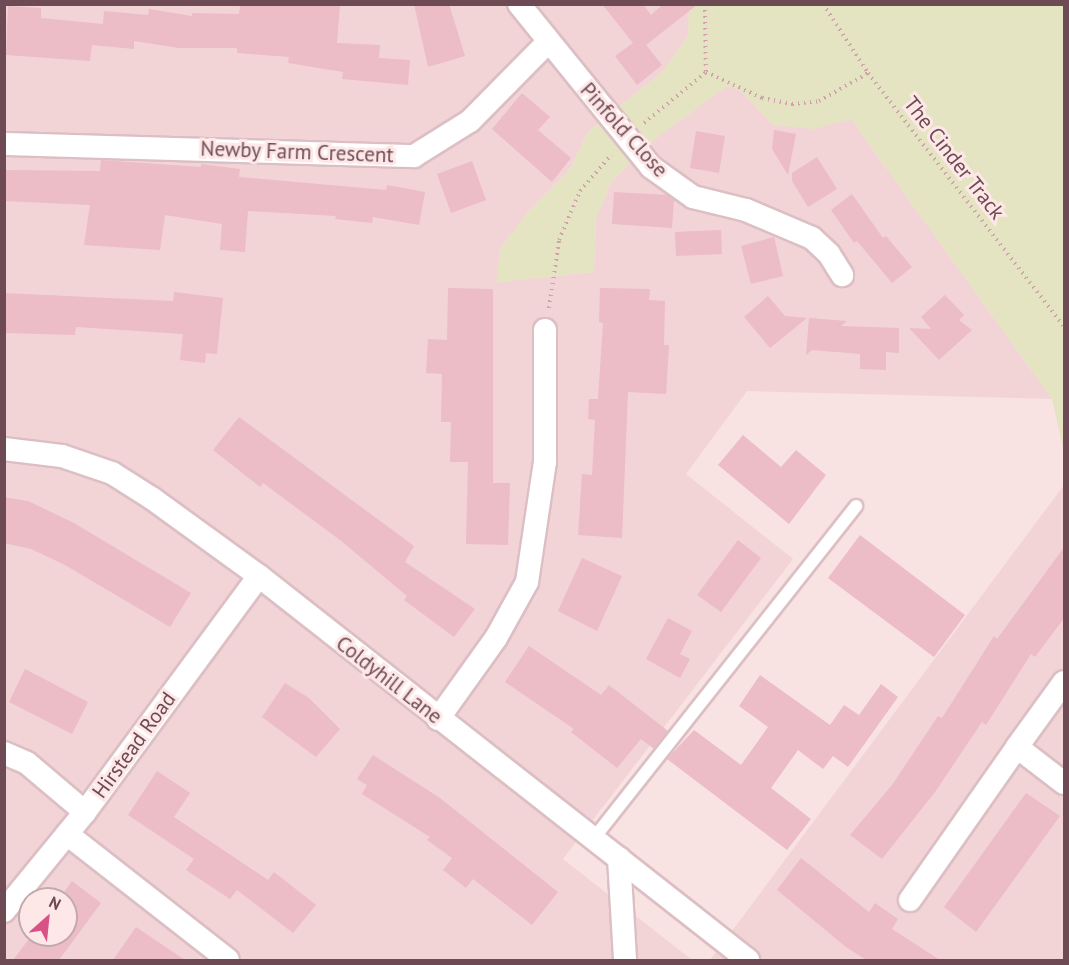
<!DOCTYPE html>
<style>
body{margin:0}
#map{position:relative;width:1069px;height:965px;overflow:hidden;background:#f9e2e2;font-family:"PT Sans",sans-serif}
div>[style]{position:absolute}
.residential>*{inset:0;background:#f2d4d6}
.green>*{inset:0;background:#e5e4c2}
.building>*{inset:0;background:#ecbcc7}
.path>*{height:4px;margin-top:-2px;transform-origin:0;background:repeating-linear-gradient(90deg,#d0a0ab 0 1.5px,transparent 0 6px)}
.roads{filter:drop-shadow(2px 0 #dcbfc4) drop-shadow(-2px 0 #dcbfc4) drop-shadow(0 2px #dcbfc4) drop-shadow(0 -2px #dcbfc4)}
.service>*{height:12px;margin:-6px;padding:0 6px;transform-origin:6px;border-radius:6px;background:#fff}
.minor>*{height:22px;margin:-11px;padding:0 11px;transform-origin:11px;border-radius:11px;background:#fff}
span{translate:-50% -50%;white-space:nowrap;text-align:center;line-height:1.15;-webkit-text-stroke:6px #fde7e7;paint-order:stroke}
.street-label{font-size:21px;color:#6e4b54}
.frame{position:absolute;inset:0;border:6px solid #6e4b54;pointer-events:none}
.north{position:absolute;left:18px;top:887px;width:60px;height:60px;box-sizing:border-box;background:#fde7e7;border:2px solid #c4a9ac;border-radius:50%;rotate:27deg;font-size:16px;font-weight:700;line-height:24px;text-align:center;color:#6e4b54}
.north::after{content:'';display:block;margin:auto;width:21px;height:27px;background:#d85288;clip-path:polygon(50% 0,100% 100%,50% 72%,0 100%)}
</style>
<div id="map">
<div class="residential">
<i style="clip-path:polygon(evenodd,5px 5px,689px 5px,688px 36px,662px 72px,588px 132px,570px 169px,528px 212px,500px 249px,497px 282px,594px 272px,596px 218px,612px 181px,652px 141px,727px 86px,741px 91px,773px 125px,851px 119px,1052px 399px,747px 391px,686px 474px,793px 559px,563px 859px,692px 960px,5px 960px,5px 5px,30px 899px,66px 899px,66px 935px,30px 935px,30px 899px)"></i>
<i style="clip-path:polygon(1064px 485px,1064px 960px,710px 960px,750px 907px)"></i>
</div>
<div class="green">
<i style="clip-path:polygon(689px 5px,1064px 5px,1064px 452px,1052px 399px,851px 119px,813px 129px,773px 125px,741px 91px,727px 86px,652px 141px,612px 181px,596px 218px,594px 272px,496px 282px,500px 249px,528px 212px,570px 169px,588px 132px,662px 72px,688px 36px)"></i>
</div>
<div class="building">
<i style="clip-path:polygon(263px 4px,340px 4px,337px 43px,380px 45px,379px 58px,410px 60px,408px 85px,342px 79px,343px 72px,288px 63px,289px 57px,237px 53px,237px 48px,179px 48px,134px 41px,134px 49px,92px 45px,90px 61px,6px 55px,8px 6px,41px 8px,41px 18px,103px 24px,104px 11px,148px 15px,149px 9px,192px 16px,192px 13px,239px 14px,240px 6px)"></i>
<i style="clip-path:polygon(414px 4px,449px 4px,465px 56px,428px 67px)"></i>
<i style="clip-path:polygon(602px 4px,643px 4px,651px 15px,663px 4px,698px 4px,646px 45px,662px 65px,637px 85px,615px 56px,633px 43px)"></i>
<i style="clip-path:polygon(522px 93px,550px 117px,538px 130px,571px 158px,552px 182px,492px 129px)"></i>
<i style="clip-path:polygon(774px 130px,796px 134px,788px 175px,772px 149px)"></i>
<i style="clip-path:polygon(696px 131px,725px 136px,719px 173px,690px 168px)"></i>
<i style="clip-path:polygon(817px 157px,837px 189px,808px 207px,792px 181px,792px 173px)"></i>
<i style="clip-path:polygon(101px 160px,201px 167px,201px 164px,240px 169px,239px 177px,386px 190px,387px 185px,425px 192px,419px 225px,373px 217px,372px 223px,335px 219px,336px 216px,248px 211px,245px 252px,220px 250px,222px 224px,165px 215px,160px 250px,84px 245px,90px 205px,4px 201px,6px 170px,100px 171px)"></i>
<i style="clip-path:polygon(472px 161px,486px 200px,451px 213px,437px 174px)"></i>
<i style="clip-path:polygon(614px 192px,668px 195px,674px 200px,672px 228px,612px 224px)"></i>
<i style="clip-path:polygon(852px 194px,883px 238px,886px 236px,912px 267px,892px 283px,857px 241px,854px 243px,831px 210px)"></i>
<i style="clip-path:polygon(721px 230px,722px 254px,676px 256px,675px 232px)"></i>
<i style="clip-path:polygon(774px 237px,783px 276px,751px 284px,741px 246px)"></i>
<i style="clip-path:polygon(448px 288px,493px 289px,493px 483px,510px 483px,508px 545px,466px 544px,468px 462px,450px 462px,451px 422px,441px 422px,442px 374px,426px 373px,428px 339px,447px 340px)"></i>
<i style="clip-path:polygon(600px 288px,650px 289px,649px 300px,665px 301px,664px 345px,669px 345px,666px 394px,628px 392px,622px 538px,578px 535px,582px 474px,592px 475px,595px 420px,588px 419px,589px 399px,598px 399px,603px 323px,599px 322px)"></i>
<i style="clip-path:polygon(174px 292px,223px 298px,217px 354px,206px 353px,205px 363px,180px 360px,183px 334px,76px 327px,75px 335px,4px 333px,4px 293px,173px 301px)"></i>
<i style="clip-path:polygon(945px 295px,964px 315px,959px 320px,972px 330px,939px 360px,909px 328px,931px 329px,921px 317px)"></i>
<i style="clip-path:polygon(768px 296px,785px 316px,807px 318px,770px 348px,744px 317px)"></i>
<i style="clip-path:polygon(809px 318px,847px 321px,841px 326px,899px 328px,899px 353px,886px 352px,886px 370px,860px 369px,860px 354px,812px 350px,806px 355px)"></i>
<i style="clip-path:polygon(239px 417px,410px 543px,414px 546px,405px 562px,475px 609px,454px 637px,404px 600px,407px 596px,340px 540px,263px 483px,260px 487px,213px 450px)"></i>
<i style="clip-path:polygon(743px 435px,781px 467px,796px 450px,826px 475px,789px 524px,718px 465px)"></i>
<i style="clip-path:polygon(4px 497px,28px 501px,74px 523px,191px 593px,170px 627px,65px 565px,31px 549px,4px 543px)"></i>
<i style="clip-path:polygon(860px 535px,965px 615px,934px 657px,828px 578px)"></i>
<i style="clip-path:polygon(738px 540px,761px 558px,721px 612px,697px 595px)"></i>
<i style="clip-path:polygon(1065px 546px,1065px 617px,1035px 657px,1031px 654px,986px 725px,982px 722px,935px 792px,882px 859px,850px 835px,892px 785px,938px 716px,942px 718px,994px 636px,997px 639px)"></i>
<i style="clip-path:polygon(582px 558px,622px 576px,597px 631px,558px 611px)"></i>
<i style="clip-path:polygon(668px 618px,692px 631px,680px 654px,690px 659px,680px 678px,646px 659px)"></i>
<i style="clip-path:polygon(529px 646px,601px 695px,609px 685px,668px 731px,654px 749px,641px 739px,617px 768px,571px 732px,574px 729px,505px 682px)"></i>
<i style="clip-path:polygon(25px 669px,88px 702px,72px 734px,9px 702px)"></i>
<i style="clip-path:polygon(760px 675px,830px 725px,844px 705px,859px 715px,881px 684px,898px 697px,848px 767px,833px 756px,823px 769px,798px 750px,771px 788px,811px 819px,787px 850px,667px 759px,694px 730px,741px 765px,768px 727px,739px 706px)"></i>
<i style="clip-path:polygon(285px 683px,309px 698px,340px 729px,316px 757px,262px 717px)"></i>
<i style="clip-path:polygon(373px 755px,440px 798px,558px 892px,532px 925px,473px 879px,466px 888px,443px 870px,452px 858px,427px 840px,430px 837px,362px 794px,367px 785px,357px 779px)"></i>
<i style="clip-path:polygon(157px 771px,190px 793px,174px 817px,268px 880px,274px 872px,316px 905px,293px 933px,237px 890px,230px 899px,186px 870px,194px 859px,128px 815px)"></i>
<i style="clip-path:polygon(1026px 793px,1060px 816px,976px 932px,944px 907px)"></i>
<i style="clip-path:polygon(801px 858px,869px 912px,875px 903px,898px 919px,892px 929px,940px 960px,866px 960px,846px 947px,777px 890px)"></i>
<i style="clip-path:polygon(72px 881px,101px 903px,59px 960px,13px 960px,32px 935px,66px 935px,66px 899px,59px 899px)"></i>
<i style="clip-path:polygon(136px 927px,185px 960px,113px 960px)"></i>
</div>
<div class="path">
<i style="left:705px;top:4px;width:68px;rotate:89.2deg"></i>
<i style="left:823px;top:4px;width:82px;rotate:56.9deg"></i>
<i style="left:868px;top:73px;width:321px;rotate:52.3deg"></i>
<i style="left:644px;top:123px;width:80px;rotate:-39.4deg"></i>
<i style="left:706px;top:72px;width:62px;rotate:24.9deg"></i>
<i style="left:762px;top:98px;width:31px;rotate:11deg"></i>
<i style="left:792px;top:104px;width:27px;rotate:-6deg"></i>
<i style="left:819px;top:101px;width:56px;rotate:-29.7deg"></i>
<i style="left:549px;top:308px;width:69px;rotate:-81.6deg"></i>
<i style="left:559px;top:240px;width:53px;rotate:-66.8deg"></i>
<i style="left:580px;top:191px;width:48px;rotate:-49.3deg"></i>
</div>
<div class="roads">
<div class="service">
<i style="left:594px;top:838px;width:423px;rotate:-51.7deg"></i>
</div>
<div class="minor">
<i style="left:519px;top:4px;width:210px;rotate:51deg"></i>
<i style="left:651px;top:167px;width:52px;rotate:35.5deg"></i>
<i style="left:693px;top:197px;width:55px;rotate:13.8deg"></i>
<i style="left:746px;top:210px;width:72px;rotate:23deg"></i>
<i style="left:812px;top:238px;width:23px;rotate:43deg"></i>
<i style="left:829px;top:254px;width:25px;rotate:58deg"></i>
<i style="left:4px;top:144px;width:410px;rotate:1.7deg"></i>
<i style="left:414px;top:156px;width:66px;rotate:-32deg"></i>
<i style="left:470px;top:121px;width:111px;rotate:-45.4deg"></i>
<i style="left:4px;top:449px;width:58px;rotate:6.9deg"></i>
<i style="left:62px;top:456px;width:53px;rotate:18.8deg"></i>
<i style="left:112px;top:473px;width:49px;rotate:32.4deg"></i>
<i style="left:153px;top:499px;width:131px;rotate:36deg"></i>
<i style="left:259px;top:576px;width:622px;rotate:38.14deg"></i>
<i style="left:1064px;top:682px;width:80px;rotate:125.9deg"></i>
<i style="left:1017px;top:747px;width:59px;rotate:37.5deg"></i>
<i style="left:438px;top:719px;width:100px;rotate:-54.4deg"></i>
<i style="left:496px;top:638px;width:64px;rotate:-61deg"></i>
<i style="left:527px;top:582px;width:121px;rotate:-81.5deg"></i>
<i style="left:545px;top:462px;width:132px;rotate:-90deg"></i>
<i style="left:4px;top:753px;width:25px;rotate:23deg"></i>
<i style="left:27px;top:763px;width:76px;rotate:40.2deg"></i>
<i style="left:67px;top:834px;width:204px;rotate:38deg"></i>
<i style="left:619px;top:858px;width:102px;rotate:86.6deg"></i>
<i style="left:910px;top:900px;width:187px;rotate:-55deg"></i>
<i style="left:4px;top:911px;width:128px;rotate:-50.7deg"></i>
<i style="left:85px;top:812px;width:293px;rotate:-53.6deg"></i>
</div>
</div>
<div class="street-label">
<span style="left:624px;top:130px;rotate:48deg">Pinfold Close</span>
<span style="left:297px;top:152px;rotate:2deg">Newby Farm Crescent</span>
<span style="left:954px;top:158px;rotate:52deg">The Cinder Track</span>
<span style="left:389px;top:680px;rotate:38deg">Coldyhill Lane</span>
<span style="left:134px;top:745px;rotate:-54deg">Hirstead Road</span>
</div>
<div class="frame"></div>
<div class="north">N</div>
</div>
